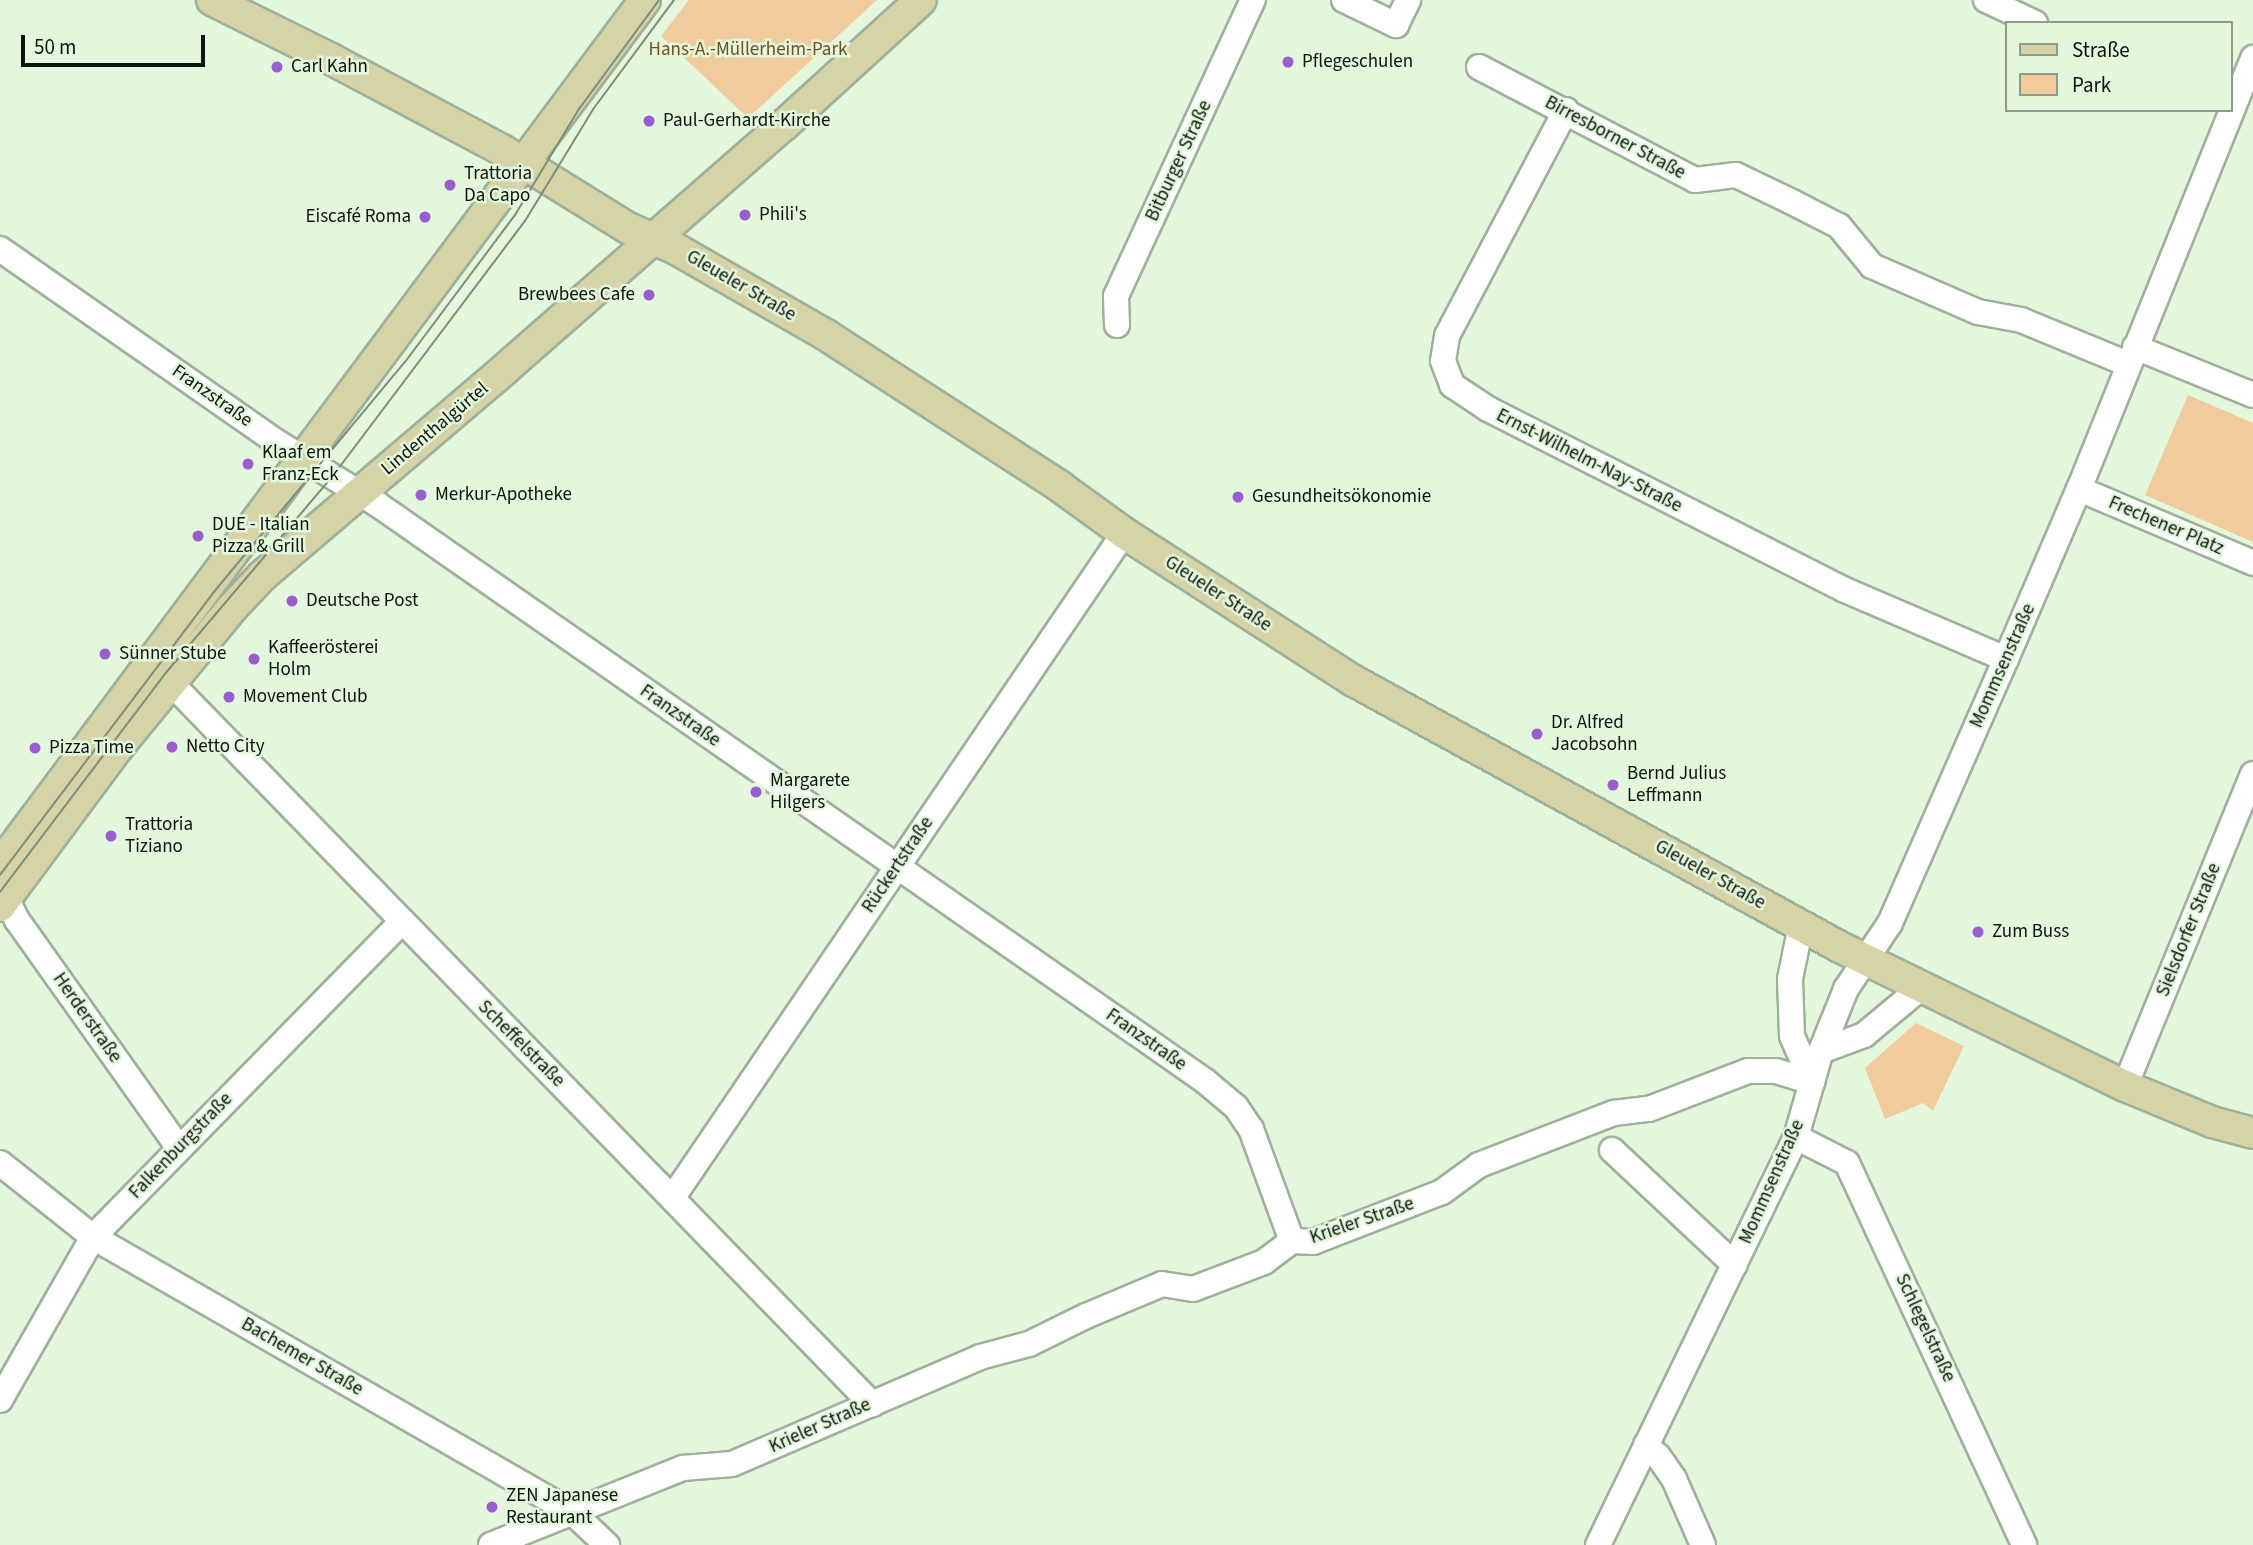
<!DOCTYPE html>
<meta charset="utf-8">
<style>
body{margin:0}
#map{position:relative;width:2253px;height:1545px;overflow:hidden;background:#e3f7dd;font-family:"Source Sans 3",sans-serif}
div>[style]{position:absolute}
.green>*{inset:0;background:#f2cb9c}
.roads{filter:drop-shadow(2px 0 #9eb099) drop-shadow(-2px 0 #9eb099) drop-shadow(0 2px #9eb099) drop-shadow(0 -2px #9eb099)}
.minor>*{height:24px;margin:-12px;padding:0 12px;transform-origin:12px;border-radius:12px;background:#fff}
.major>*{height:30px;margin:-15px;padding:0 15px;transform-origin:15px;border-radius:15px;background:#d6d3a7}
.tram>*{height:2px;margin:-1px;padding:0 1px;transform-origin:1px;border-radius:1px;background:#7e8c7a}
.dots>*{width:19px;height:19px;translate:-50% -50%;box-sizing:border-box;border:4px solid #e3f7dd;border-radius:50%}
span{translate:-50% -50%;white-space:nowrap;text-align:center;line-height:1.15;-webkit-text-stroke:5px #e3f7dd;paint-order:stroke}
.park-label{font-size:19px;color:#714f21}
.poi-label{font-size:19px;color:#0d140b}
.left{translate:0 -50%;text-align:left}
.right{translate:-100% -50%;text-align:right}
.street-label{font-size:19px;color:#0d140b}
.legend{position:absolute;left:2005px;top:21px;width:228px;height:91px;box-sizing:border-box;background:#e3f7dd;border:2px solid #8d9c89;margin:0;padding:9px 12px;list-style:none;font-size:21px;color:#0d140b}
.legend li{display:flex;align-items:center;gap:14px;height:35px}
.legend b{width:35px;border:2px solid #8d9c89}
.scale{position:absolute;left:21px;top:35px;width:184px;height:32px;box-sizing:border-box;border:4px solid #0d140b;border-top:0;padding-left:9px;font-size:21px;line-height:24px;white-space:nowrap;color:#0d140b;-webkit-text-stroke:5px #e3f7dd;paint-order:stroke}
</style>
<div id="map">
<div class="green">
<i style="clip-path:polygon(689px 0,877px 0,748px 118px,661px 36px)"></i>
<i style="clip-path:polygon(2188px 395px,2253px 423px,2253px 542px,2145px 495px)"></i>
<i style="clip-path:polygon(1916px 1023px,1964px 1046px,1933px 1111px,1923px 1103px,1885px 1119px,1865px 1068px)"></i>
</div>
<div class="roads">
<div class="minor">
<i style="left:1344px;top:0;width:58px;rotate:25.7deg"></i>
<i style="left:1396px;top:25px;width:28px;rotate:-64deg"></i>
<i style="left:1986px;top:0;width:54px;rotate:25.1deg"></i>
<i style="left:1479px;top:67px;width:244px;rotate:27.6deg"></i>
<i style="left:1695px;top:180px;width:41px;rotate:-7deg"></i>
<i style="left:1736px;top:175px;width:62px;rotate:25.7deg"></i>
<i style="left:1792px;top:202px;width:53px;rotate:27.1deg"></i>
<i style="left:1839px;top:226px;width:52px;rotate:50.5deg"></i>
<i style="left:1872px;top:266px;width:116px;rotate:23.5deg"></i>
<i style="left:1978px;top:312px;width:44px;rotate:10.5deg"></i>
<i style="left:2021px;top:320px;width:116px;rotate:22.4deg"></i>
<i style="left:1566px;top:110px;width:255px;rotate:117.8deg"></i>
<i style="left:1447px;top:336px;width:25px;rotate:99deg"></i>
<i style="left:1443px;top:361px;width:26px;rotate:69deg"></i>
<i style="left:1452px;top:385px;width:43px;rotate:33.7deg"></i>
<i style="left:1488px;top:409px;width:400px;rotate:26.9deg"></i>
<i style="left:1845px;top:590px;width:175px;rotate:23.2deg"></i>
<i style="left:0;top:249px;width:341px;rotate:34.9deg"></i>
<i style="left:280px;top:444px;width:114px;rotate:31.7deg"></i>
<i style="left:377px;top:504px;width:1009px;rotate:34.87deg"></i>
<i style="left:1205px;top:1081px;width:40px;rotate:40deg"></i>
<i style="left:1236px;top:1107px;width:27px;rotate:56deg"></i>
<i style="left:1251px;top:1129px;width:119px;rotate:69.9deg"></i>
<i style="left:1117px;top:325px;width:29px;rotate:-92deg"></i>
<i style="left:1116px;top:296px;width:326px;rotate:-65.2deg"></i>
<i style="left:2135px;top:347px;width:127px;rotate:22.1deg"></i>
<i style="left:2079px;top:489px;width:189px;rotate:23deg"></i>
<i style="left:171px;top:683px;width:1006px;rotate:45.81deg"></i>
<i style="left:0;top:884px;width:40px;rotate:65deg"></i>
<i style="left:17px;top:920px;width:280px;rotate:54.6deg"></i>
<i style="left:1801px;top:925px;width:55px;rotate:101.5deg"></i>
<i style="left:1790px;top:979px;width:57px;rotate:88deg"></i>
<i style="left:1792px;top:1036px;width:50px;rotate:66.5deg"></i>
<i style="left:1821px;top:1051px;width:46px;rotate:-20.4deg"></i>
<i style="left:1864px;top:1035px;width:77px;rotate:-39.7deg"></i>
<i style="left:2125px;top:1086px;width:337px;rotate:-67.7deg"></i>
<i style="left:1796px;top:1137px;width:57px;rotate:27deg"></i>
<i style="left:1847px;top:1163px;width:421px;rotate:65.1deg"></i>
<i style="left:1612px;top:1150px;width:168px;rotate:43.1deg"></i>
<i style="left:0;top:1163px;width:119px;rotate:38.5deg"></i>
<i style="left:93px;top:1237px;width:554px;rotate:29.9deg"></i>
<i style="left:573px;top:1513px;width:47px;rotate:43.3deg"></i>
<i style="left:673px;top:1197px;width:803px;rotate:-55.81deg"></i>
<i style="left:0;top:1400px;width:188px;rotate:-60.3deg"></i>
<i style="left:93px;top:1237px;width:440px;rotate:-45.6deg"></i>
<i style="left:1646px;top:1445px;width:16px;rotate:43deg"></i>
<i style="left:1658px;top:1456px;width:28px;rotate:55deg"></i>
<i style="left:1674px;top:1479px;width:72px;rotate:66.3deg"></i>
<i style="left:491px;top:1545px;width:207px;rotate:-21.9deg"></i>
<i style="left:683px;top:1468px;width:49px;rotate:-4.7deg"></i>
<i style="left:732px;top:1464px;width:270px;rotate:-23.3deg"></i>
<i style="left:980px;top:1357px;width:51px;rotate:-14.9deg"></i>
<i style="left:1029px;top:1344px;width:64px;rotate:-26.2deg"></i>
<i style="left:1086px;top:1316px;width:82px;rotate:-22.8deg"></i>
<i style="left:1162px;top:1284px;width:31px;rotate:9deg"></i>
<i style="left:1193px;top:1289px;width:76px;rotate:-20.8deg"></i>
<i style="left:1264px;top:1262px;width:35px;rotate:-37deg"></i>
<i style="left:1292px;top:1241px;width:21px;rotate:3deg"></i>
<i style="left:1313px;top:1242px;width:138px;rotate:-21.2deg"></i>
<i style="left:1442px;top:1192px;width:46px;rotate:-36.1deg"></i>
<i style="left:1479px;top:1165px;width:145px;rotate:-21.1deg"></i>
<i style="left:1614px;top:1113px;width:35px;rotate:-7deg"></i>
<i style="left:1649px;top:1109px;width:106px;rotate:-21deg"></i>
<i style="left:1748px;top:1071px;width:28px"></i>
<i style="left:1776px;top:1071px;width:38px;rotate:17deg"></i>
<i style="left:1598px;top:1545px;width:454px;rotate:-64.1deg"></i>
<i style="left:1796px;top:1137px;width:90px;rotate:-73.8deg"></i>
<i style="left:1821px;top:1051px;width:67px;rotate:-68deg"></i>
<i style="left:1846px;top:989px;width:79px;rotate:-56.3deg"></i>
<i style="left:1890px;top:923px;width:288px;rotate:-66.3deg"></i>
<i style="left:2006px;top:659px;width:185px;rotate:-66.8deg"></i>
<i style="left:2079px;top:489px;width:465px;rotate:-68deg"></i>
</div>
<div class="major">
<i style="left:212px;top:0;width:133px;rotate:26.4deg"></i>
<i style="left:331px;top:59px;width:194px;rotate:28deg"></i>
<i style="left:502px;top:150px;width:148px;rotate:31.8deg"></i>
<i style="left:628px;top:228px;width:52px;rotate:23.6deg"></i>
<i style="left:676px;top:249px;width:173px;rotate:29.8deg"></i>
<i style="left:826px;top:335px;width:278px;rotate:32.9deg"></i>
<i style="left:1059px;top:486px;width:80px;rotate:35.9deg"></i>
<i style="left:1124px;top:533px;width:274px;rotate:32.8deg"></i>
<i style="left:1354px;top:681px;width:552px;rotate:28.7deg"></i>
<i style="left:1838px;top:946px;width:319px;rotate:26deg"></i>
<i style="left:2125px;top:1086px;width:94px;rotate:22.5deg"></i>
<i style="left:2212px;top:1122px;width:42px;rotate:15deg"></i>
<i style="left:0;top:865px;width:1079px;rotate:-53.29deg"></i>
<i style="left:0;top:906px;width:193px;rotate:-53.4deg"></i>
<i style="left:115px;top:751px;width:185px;rotate:-50.7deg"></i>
<i style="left:232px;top:608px;width:44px;rotate:-46.8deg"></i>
<i style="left:262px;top:576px;width:321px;rotate:-40.4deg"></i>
<i style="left:506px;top:368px;width:369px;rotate:-41.2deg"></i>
<i style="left:784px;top:125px;width:185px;rotate:-42.4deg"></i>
</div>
</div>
<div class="tram">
<i style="left:0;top:875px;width:353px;rotate:-52.9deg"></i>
<i style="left:213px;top:593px;width:300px;rotate:-50.3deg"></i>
<i style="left:405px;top:362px;width:184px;rotate:-53.2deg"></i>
<i style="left:515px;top:215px;width:124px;rotate:-58.9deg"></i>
<i style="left:579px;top:109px;width:135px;rotate:-53.7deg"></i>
<i style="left:0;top:892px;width:272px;rotate:-52.9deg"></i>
<i style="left:164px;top:675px;width:260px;rotate:-49.7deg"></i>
<i style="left:332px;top:477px;width:321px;rotate:-53deg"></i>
<i style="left:525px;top:221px;width:132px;rotate:-58.6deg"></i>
<i style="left:594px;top:108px;width:134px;rotate:-53.5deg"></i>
</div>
<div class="dots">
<i style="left:1288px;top:62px;background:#9b5bd1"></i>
<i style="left:277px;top:67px;background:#9b5bd1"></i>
<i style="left:649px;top:121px;background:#9b5bd1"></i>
<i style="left:450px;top:185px;background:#9b5bd1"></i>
<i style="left:745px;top:215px;background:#9b5bd1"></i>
<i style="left:425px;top:217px;background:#9b5bd1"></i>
<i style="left:649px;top:295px;background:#9b5bd1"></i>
<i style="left:248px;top:464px;background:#9b5bd1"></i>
<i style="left:421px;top:495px;background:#9b5bd1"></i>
<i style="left:1238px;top:497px;background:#9b5bd1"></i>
<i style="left:198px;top:536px;background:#9b5bd1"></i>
<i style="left:292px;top:601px;background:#9b5bd1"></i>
<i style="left:105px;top:654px;background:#9b5bd1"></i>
<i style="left:254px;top:659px;background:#9b5bd1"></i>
<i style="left:229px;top:697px;background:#9b5bd1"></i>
<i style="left:1537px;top:734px;background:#9b5bd1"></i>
<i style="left:172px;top:747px;background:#9b5bd1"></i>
<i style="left:35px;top:748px;background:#9b5bd1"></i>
<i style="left:1613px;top:785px;background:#9b5bd1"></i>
<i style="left:756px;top:792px;background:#9b5bd1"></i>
<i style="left:111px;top:836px;background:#9b5bd1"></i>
<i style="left:1978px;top:932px;background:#9b5bd1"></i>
<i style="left:492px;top:1507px;background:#9b5bd1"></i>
</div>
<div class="park-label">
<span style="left:748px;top:50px">Hans-A.-Müllerheim-Park</span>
</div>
<div class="poi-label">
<span class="left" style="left:1302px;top:62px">Pflegeschulen</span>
<span class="left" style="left:291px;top:67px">Carl Kahn</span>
<span class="left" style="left:663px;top:121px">Paul-Gerhardt-Kirche</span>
<span class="left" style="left:464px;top:185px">Trattoria<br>Da Capo</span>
<span class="left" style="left:759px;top:215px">Phili's</span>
<span class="right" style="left:411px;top:217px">Eiscafé Roma</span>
<span class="right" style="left:635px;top:295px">Brewbees Cafe</span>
<span class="left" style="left:262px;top:464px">Klaaf em<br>Franz-Eck</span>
<span class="left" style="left:435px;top:495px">Merkur-Apotheke</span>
<span class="left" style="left:1252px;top:497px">Gesundheitsökonomie</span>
<span class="left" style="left:212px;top:536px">DUE - Italian<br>Pizza &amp; Grill</span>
<span class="left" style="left:306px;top:601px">Deutsche Post</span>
<span class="left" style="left:268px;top:659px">Kaffeerösterei<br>Holm</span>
<span class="left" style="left:119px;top:654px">Sünner Stube</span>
<span class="left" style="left:243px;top:697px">Movement Club</span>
<span class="left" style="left:1551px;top:734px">Dr. Alfred<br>Jacobsohn</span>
<span class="left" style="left:186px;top:747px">Netto City</span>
<span class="left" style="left:49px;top:748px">Pizza Time</span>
<span class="left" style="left:1627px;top:785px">Bernd Julius<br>Leffmann</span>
<span class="left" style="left:770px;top:792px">Margarete<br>Hilgers</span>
<span class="left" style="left:125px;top:836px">Trattoria<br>Tiziano</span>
<span class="left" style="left:1992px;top:932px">Zum Buss</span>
<span class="left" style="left:506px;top:1507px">ZEN Japanese<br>Restaurant</span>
</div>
<div class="street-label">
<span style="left:1615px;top:138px;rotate:28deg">Birresborner Straße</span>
<span style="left:1179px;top:161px;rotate:-65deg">Bitburger Straße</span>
<span style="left:741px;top:286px;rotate:30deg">Gleueler Straße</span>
<span style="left:212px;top:396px;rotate:35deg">Franzstraße</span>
<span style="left:435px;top:429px;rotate:-40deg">Lindenthalgürtel</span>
<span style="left:1589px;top:461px;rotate:27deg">Ernst-Wilhelm-Nay-Straße</span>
<span style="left:2166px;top:526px;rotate:23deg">Frechener Platz</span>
<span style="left:1218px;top:594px;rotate:33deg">Gleueler Straße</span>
<span style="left:2003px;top:666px;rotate:-66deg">Mommsenstraße</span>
<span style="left:680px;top:716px;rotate:35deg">Franzstraße</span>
<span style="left:898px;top:865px;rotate:-56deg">Rückertstraße</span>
<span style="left:1710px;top:875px;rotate:29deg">Gleueler Straße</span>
<span style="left:2189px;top:930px;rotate:-68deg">Sielsdorfer Straße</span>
<span style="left:87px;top:1018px;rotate:55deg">Herderstraße</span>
<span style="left:1146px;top:1040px;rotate:35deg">Franzstraße</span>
<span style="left:521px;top:1044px;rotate:45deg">Scheffelstraße</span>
<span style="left:181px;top:1146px;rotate:-46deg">Falkenburgstraße</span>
<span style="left:1772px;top:1182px;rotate:-66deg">Mommsenstraße</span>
<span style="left:1362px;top:1221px;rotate:-19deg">Krieler Straße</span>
<span style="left:1925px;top:1328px;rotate:65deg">Schlegelstraße</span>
<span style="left:302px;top:1357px;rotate:30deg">Bachemer Straße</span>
<span style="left:820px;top:1426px;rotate:-24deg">Krieler Straße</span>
</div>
<ul class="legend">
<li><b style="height:9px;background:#d6d3a7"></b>Straße</li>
<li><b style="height:19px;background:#f2cb9c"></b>Park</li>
</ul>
<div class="scale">50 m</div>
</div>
